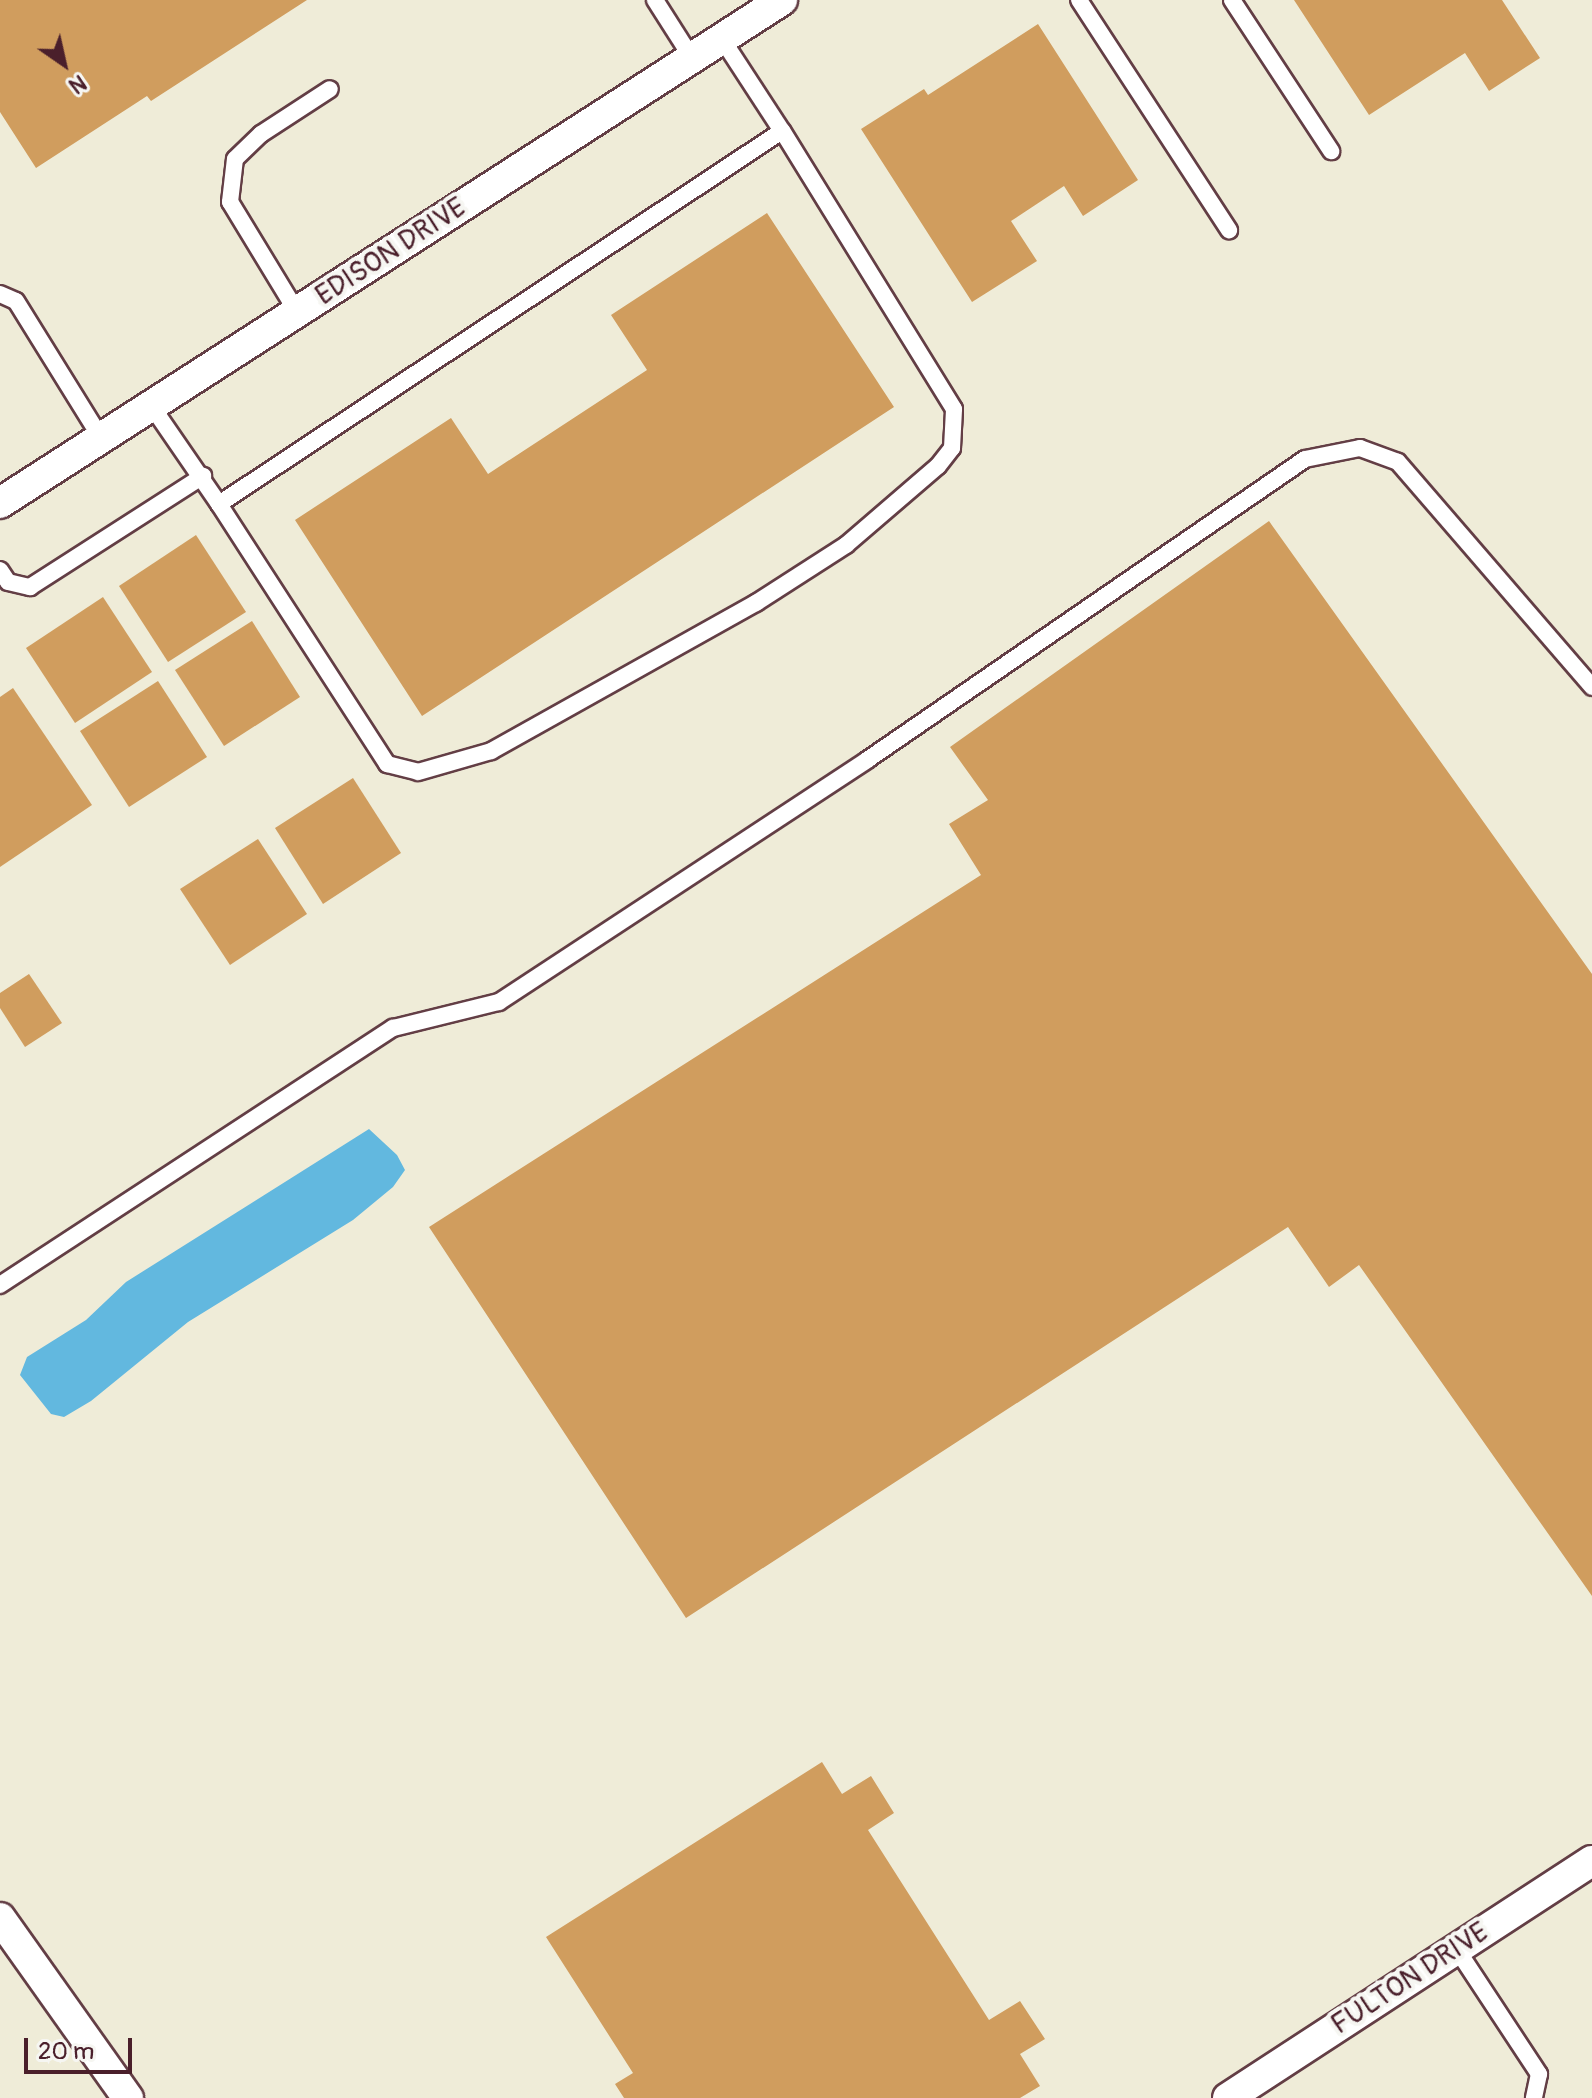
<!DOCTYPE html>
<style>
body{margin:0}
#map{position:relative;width:1592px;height:2098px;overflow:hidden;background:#efecd8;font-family:Pangolin,sans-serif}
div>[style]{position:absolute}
.water>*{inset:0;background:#62b8df}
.building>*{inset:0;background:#d09d5e}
.roads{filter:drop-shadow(2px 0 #633e45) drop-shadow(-2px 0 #633e45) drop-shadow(0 2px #633e45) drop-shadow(0 -2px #633e45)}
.service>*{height:16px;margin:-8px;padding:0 8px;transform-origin:8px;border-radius:8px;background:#fff}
.minor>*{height:30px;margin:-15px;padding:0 15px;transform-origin:15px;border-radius:15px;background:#fff}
span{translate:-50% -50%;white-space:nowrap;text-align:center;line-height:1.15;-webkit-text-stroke:8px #f6f6f2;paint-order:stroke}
.street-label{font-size:28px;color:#4a1f2b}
.north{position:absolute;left:24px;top:24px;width:80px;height:80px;-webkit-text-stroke:6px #f6f6f2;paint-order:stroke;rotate:146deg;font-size:22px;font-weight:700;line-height:32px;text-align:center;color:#4a1f2b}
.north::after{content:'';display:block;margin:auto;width:28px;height:36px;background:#4a1f2b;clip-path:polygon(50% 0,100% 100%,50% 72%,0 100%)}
.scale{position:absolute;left:24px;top:2038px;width:108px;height:36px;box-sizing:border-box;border:4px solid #4a1f2b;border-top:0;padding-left:10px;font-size:24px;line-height:28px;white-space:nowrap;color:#4a1f2b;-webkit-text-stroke:6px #f6f6f2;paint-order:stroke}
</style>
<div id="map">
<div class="water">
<i style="clip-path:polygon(369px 1129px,397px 1155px,405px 1170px,393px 1187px,353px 1220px,188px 1322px,91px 1401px,64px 1417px,51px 1414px,20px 1375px,27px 1357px,86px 1320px,126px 1282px)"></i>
</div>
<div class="building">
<i style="clip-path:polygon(0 0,307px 0,151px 101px,147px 96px,36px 168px,0 112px)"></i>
<i style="clip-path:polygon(1294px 0,1502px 0,1540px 58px,1489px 91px,1465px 53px,1369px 115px)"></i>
<i style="clip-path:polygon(1038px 24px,1138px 180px,1083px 216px,1064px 186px,1011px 221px,1037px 261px,972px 302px,861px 129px,924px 89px,928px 95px)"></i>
<i style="clip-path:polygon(767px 213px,894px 407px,422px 716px,295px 520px,451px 418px,488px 474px,647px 370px,611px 315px)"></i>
<i style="clip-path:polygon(1269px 521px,1592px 974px,1592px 1596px,1359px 1265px,1329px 1287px,1288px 1227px,686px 1618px,429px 1227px,981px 875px,949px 824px,988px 800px,950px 747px)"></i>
<i style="clip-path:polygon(196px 535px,246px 612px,168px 662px,119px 586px)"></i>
<i style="clip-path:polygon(103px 597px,152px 672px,75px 723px,26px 648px)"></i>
<i style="clip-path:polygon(252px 621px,300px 697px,224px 746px,175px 670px)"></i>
<i style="clip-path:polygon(158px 681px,207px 757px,129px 807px,80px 731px)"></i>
<i style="clip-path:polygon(13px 688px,92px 805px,0 867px,0 697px)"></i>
<i style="clip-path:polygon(353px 778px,401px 853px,323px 904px,275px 828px)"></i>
<i style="clip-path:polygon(258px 839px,307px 914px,230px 965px,180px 889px)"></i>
<i style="clip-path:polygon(29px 974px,62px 1023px,25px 1047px,0 1008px,0 993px)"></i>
<i style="clip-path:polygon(822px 1762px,842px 1794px,871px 1776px,894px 1813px,868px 1830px,989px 2020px,1020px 2001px,1045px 2039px,1020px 2054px,1040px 2086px,1020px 2098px,624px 2098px,615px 2084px,633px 2073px,546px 1937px)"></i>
</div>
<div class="roads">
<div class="service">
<i style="left:655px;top:0;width:69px;rotate:57.5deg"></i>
<i style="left:1079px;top:0;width:275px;rotate:56.9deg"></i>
<i style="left:1232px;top:0;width:181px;rotate:56.7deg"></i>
<i style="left:0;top:294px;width:17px;rotate:24deg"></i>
<i style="left:16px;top:301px;width:161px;rotate:58.2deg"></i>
<i style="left:297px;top:312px;width:129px;rotate:-121.3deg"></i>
<i style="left:230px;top:202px;width:43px;rotate:-83.4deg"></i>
<i style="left:235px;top:159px;width:36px;rotate:-44deg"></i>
<i style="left:261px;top:134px;width:82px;rotate:-33.1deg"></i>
<i style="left:151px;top:405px;width:120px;rotate:55.5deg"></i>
<i style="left:219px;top:504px;width:675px;rotate:-33.53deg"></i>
<i style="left:782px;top:131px;width:110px;rotate:-123.1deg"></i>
<i style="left:219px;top:504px;width:310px;rotate:57.1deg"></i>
<i style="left:387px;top:764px;width:32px;rotate:14deg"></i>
<i style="left:418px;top:772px;width:76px;rotate:-16deg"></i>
<i style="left:491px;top:751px;width:304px;rotate:-29.2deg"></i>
<i style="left:756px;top:603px;width:107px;rotate:-32.8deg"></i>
<i style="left:846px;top:545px;width:121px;rotate:-40.7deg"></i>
<i style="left:938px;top:466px;width:23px;rotate:-52deg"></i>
<i style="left:952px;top:448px;width:39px;rotate:-87deg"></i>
<i style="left:954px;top:409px;width:327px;rotate:-121.7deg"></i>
<i style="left:0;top:570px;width:14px;rotate:56deg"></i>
<i style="left:8px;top:582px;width:23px;rotate:13deg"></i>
<i style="left:30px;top:587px;width:206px;rotate:-32.7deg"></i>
<i style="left:0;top:1285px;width:470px;rotate:-33.2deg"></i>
<i style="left:393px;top:1028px;width:109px;rotate:-13.8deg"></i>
<i style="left:499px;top:1002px;width:440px;rotate:-33.3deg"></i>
<i style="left:867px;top:760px;width:531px;rotate:-34.5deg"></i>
<i style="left:1305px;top:459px;width:56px;rotate:-11.3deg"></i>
<i style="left:1360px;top:448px;width:40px;rotate:20.2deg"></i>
<i style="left:1398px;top:462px;width:297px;rotate:49.2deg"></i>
<i style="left:1456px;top:1948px;width:151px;rotate:56.6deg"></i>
<i style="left:1539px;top:2074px;width:25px;rotate:102deg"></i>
</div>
<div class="minor">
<i style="left:0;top:503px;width:930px;rotate:-32.75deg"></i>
<i style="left:0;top:1918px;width:221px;rotate:54.6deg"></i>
<i style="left:1228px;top:2098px;width:434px;rotate:-33.1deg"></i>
</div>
</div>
<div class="street-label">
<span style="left:391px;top:252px;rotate:-33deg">EDISON DRIVE</span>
<span style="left:1410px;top:1979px;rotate:-33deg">FULTON DRIVE</span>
</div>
<div class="north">N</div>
<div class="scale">20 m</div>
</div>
